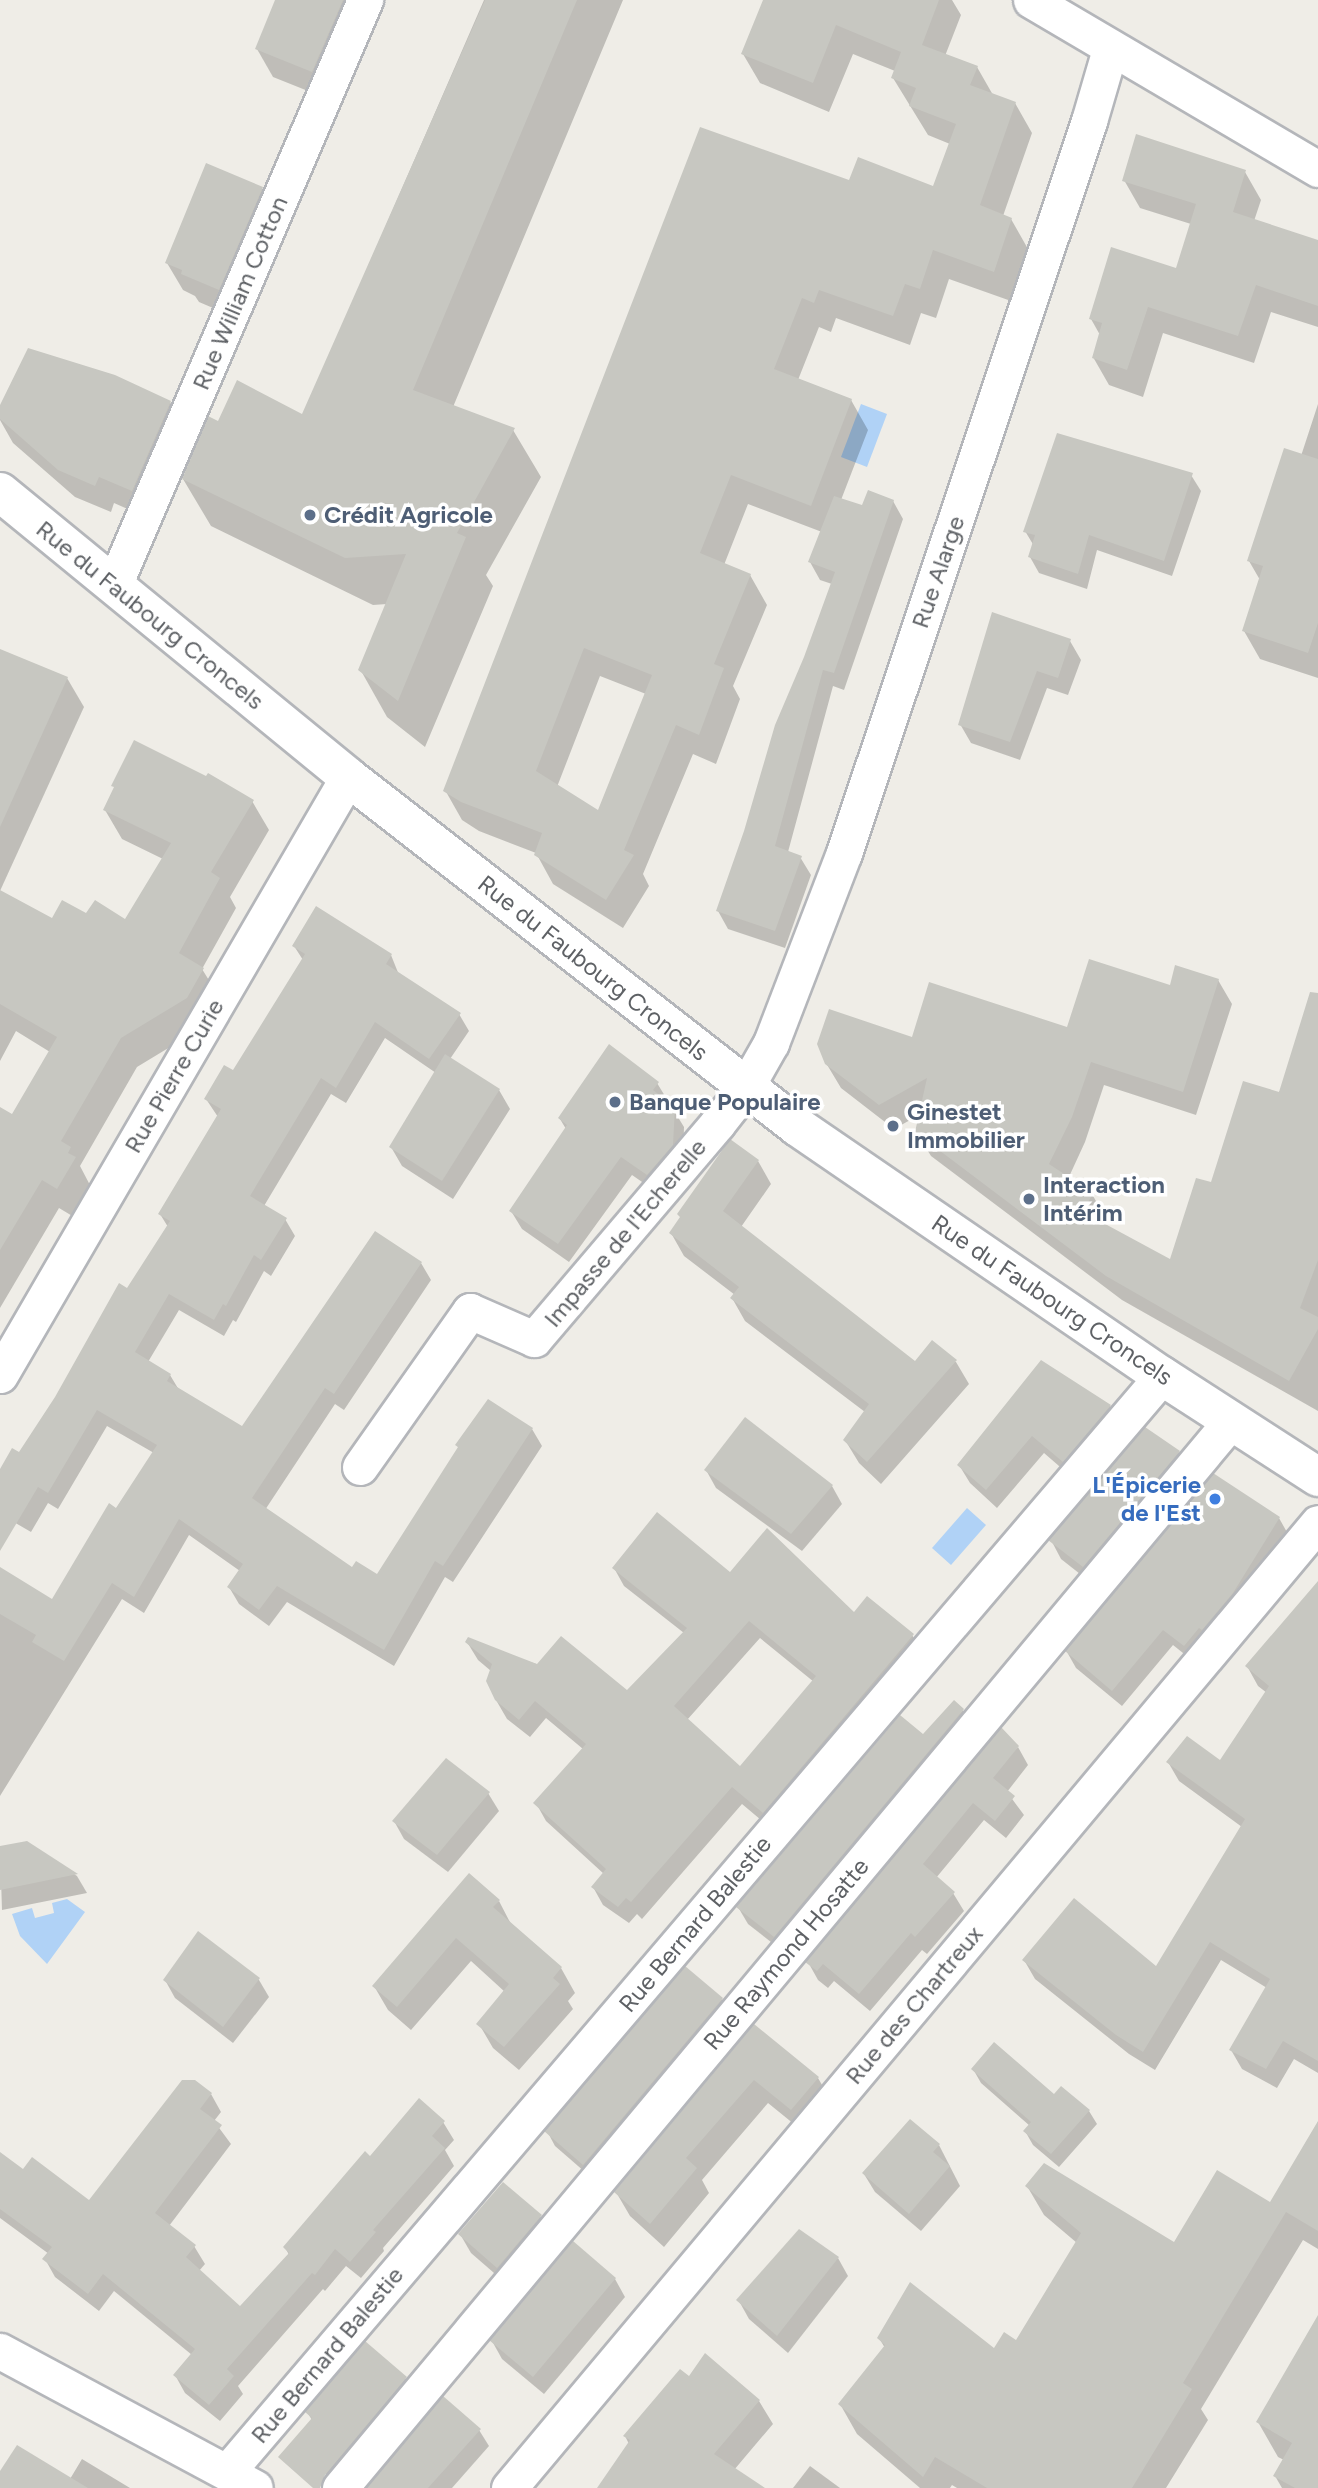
<!DOCTYPE html>
<meta charset="utf-8">
<style>
body{margin:0}
#map{position:relative;width:1318px;height:2488px;overflow:hidden;background:#efede7;font-family:Figtree,sans-serif}
div>[style]{position:absolute}
.water>*{inset:0;background:#b0d2f6}
.shadow>*{inset:0;background:#0003}
.building>*{inset:0;background:#c7c7c1}
.roads{filter:drop-shadow(2px 0 #b4b6ba) drop-shadow(-2px 0 #b4b6ba) drop-shadow(0 2px #b4b6ba) drop-shadow(0 -2px #b4b6ba)}
.street>*{height:35px;margin:-17.5px;padding:0 17.5px;transform-origin:17.5px;border-radius:17.5px;background:#fff}
.secondary>*{height:38px;margin:-19px;padding:0 19px;transform-origin:19px;border-radius:19px;background:#fff}
.dots>*{width:19px;height:19px;translate:-50% -50%;box-sizing:border-box;border:4px solid #fff;border-radius:50%}
span{translate:-50% -50%;white-space:nowrap;text-align:center;line-height:1.15;-webkit-text-stroke:7px #fff;paint-order:stroke}
.street-label{font-size:24px;color:#5e6165}
.service-label{font-size:24px;color:#4e5e75;font-weight:700}
.left{translate:0 -50%;text-align:left}
.shop-label{font-size:24px;color:#366cbe;font-weight:700}
.right{translate:-100% -50%;text-align:right}
</style>
<div id="map">
<div class="water">
<i style="clip-path:polygon(861px 404px,887px 414px,867px 467px,841px 457px)"></i>
<i style="clip-path:polygon(967px 1508px,986px 1525px,951px 1565px,932px 1548px)"></i>
<i style="clip-path:polygon(67px 1899px,85px 1912px,47px 1964px,20px 1936px,12px 1914px,32px 1908px,35px 1918px,54px 1913px,52px 1903px)"></i>
</div>
<div class="shadow">
<i style="clip-path:polygon(277px 0,374px 0,328px 99px,273px 77px,257px 49px)"></i>
<i style="clip-path:polygon(484px 0,623px 0,453px 407px,513px 430px,541px 477px,486px 575px,493px 586px,425px 747px,387px 717px,360px 669px,387px 604px,373px 605px,211px 526px,183px 479px,219px 423px,303px 416px)"></i>
<i style="clip-path:polygon(evenodd,764px 0,952px 0,961px 15px,945px 56px,977px 67px,993px 95px,1015px 103px,1032px 133px,1003px 216px,1011px 219px,1028px 249px,1011px 301px,949px 279px,936px 318px,921px 313px,910px 345px,836px 318px,831px 332px,819px 327px,798px 380px,851px 400px,868px 430px,841px 500px,863px 508px,893px 501px,903px 519px,844px 690px,833px 686px,788px 852px,800px 857px,811px 875px,785px 948px,728px 929px,718px 911px,832px 584px,820px 580px,810px 562px,822px 532px,748px 504px,724px 565px,750px 575px,767px 605px,733px 686px,740px 699px,716px 764px,693px 754px,643px 874px,649px 886px,623px 928px,553px 884px,536px 853px,479px 831px,462px 820px,445px 790px,850px 182px,934px 188px,950px 144px,928px 135px,893px 78px,895px 71px,853px 54px,829px 112px,760px 83px,743px 54px,764px 0,600px 676px,646px 694px,598px 812px,557px 787px,600px 676px)"></i>
<i style="clip-path:polygon(1245px 172px,1261px 200px,1254px 221px,1318px 242px,1318px 327px,1271px 312px,1254px 363px,1163px 333px,1143px 397px,1109px 385px,1093px 357px,1100px 335px,1091px 319px,1177px 271px,1191px 224px,1140px 208px,1124px 180px)"></i>
<i style="clip-path:polygon(262px 188px,278px 216px,234px 317px,199px 302px,195px 296px,183px 290px,167px 263px)"></i>
<i style="clip-path:polygon(170px 402px,186px 430px,148px 518px,114px 503px,111px 512px,75px 497px,13px 443px,0 420px,0 409px)"></i>
<i style="clip-path:polygon(1318px 404px,1318px 678px,1260px 659px,1244px 631px,1260px 580px,1249px 561px,1301px 456px)"></i>
<i style="clip-path:polygon(1191px 475px,1201px 491px,1172px 576px,1097px 550px,1087px 589px,1039px 573px,1030px 557px,1034px 546px,1025px 531px)"></i>
<i style="clip-path:polygon(1070px 641px,1081px 660px,1068px 695px,1047px 688px,1020px 760px,971px 743px,960px 724px)"></i>
<i style="clip-path:polygon(0 651px,67px 678px,84px 707px,0 891px)"></i>
<i style="clip-path:polygon(252px 801px,269px 830px,230px 897px,236px 908px,202px 969px,220px 998px,203px 1027px,137px 1067px,80px 1166px,91px 1187px,74px 1217px,59px 1208px,0 1308px,0 1109px,13px 1116px,50px 1052px,16px 1031px,0 1061px,0 892px,52px 921px,87px 916px,125px 921px,163px 859px,122px 839px,105px 810px)"></i>
<i style="clip-path:polygon(294px 946px,391px 955px,399px 975px,459px 1014px,469px 1031px,450px 1059px,499px 1090px,510px 1109px,453px 1199px,402px 1166px,391px 1147px,436px 1073px,385px 1038px,346px 1103px,331px 1094px,264px 1206px,285px 1219px,295px 1236px,271px 1276px,264px 1271px,236px 1322px,233px 1320px,224px 1336px,179px 1310px,148px 1362px,170px 1375px,179px 1390px,242px 1429px,421px 1263px,431px 1280px,344px 1410px,335px 1404px,265px 1510px,353px 1570px,378px 1577px,459px 1449px,457px 1445px,532px 1429px,542px 1446px,453px 1582px,445px 1577px,394px 1666px,287px 1602px,269px 1626px,239px 1604px,229px 1587px,240px 1571px,189px 1535px,144px 1613px,122px 1599px,0 1796px,0 1582px,53px 1601px,154px 1453px,107px 1426px,58px 1509px,48px 1503px,31px 1532px,0 1514px,0 1473px,20px 1454px,168px 1227px,160px 1214px,218px 1117px,206px 1099px,234px 1073px,303px 960px)"></i>
<i style="clip-path:polygon(1218px 980px,1232px 1004px,1196px 1115px,1104px 1085px,1085px 1142px,1068px 1179px,1092px 1194px,1106px 1219px,1103px 1224px,1171px 1262px,1213px 1184px,1318px 1038px,1318px 1411px,1122px 1300px,931px 1156px,916px 1132px,921px 1114px,894px 1129px,841px 1088px,826px 1063px,913px 1039px,1069px 1030px,1171px 987px)"></i>
<i style="clip-path:polygon(657px 1083px,684px 1127px,683px 1164px,658px 1193px,632px 1175px,569px 1262px,522px 1229px,511px 1211px,566px 1129px,560px 1119px)"></i>
<i style="clip-path:polygon(758px 1161px,771px 1184px,741px 1227px,915px 1363px,956px 1362px,969px 1384px,881px 1484px,859px 1463px,845px 1440px,865px 1412px,745px 1321px,732px 1298px,735px 1295px,684px 1256px,671px 1233px)"></i>
<i style="clip-path:polygon(1042px 1362px,1110px 1406px,1120px 1425px,1074px 1479px,1044px 1453px,997px 1508px,970px 1483px,959px 1465px)"></i>
<i style="clip-path:polygon(1179px 1452px,1189px 1471px,1094px 1585px,1061px 1559px,1051px 1540px)"></i>
<i style="clip-path:polygon(706px 1470px,832px 1486px,842px 1504px,802px 1551px,716px 1488px)"></i>
<i style="clip-path:polygon(1279px 1518px,1288px 1534px,1193px 1661px,1173px 1645px,1122px 1706px,1076px 1668px,1067px 1652px)"></i>
<i style="clip-path:polygon(evenodd,614px 1568px,731px 1575px,912px 1635px,923px 1653px,773px 1830px,742px 1804px,642px 1919px,637px 1914px,629px 1923px,603px 1905px,593px 1887px,604px 1874px,546px 1821px,536px 1803px,583px 1749px,546px 1718px,530px 1737px,507px 1719px,496px 1700px,491px 1671px,478px 1660px,467px 1642px,627px 1693px,684px 1633px,624px 1586px,614px 1568px,760px 1638px,814px 1682px,741px 1768px,687px 1720px,760px 1638px)"></i>
<i style="clip-path:polygon(1318px 1584px,1318px 2073px,1294px 2059px,1277px 2088px,1242px 2069px,1231px 2050px,1267px 1988px,1221px 1960px,1155px 2070px,1129px 2054px,1035px 1979px,1024px 1960px,1157px 1969px,1242px 1827px,1179px 1781px,1168px 1762px,1221px 1762px,1267px 1693px,1258px 1686px,1247px 1666px)"></i>
<i style="clip-path:polygon(963px 1710px,973px 1728px,785px 1953px,748px 1924px,738px 1907px)"></i>
<i style="clip-path:polygon(1018px 1747px,1028px 1765px,1007px 1792px,1024px 1815px,1006px 1838px,984px 1820px,936px 1878px,953px 1893px,964px 1911px,927px 1954px,922px 1950px,870px 2011px,834px 1981px,828px 1988px,818px 1980px,808px 1962px)"></i>
<i style="clip-path:polygon(488px 1793px,499px 1811px,448px 1872px,404px 1839px,394px 1821px)"></i>
<i style="clip-path:polygon(27px 1843px,77px 1876px,87px 1893px,2px 1910px,0 1848px)"></i>
<i style="clip-path:polygon(499px 1901px,512px 1926px,561px 1968px,575px 1993px,568px 2001px,573px 2009px,519px 2070px,493px 2048px,479px 2024px,505px 1992px,471px 1961px,411px 2030px,388px 2010px,374px 1986px)"></i>
<i style="clip-path:polygon(198px 1933px,259px 1980px,269px 1997px,233px 2043px,175px 1998px,165px 1980px)"></i>
<i style="clip-path:polygon(722px 1999px,730px 2014px,593px 2179px,555px 2146px,547px 2131px)"></i>
<i style="clip-path:polygon(754px 2027px,818px 2078px,832px 2102px,805px 2133px,768px 2103px,702px 2180px,709px 2193px,664px 2247px,630px 2216px,616px 2192px)"></i>
<i style="clip-path:polygon(973px 2069px,1089px 2111px,1097px 2124px,1059px 2167px,1033px 2145px,1025px 2131px,1030px 2126px,981px 2083px)"></i>
<i style="clip-path:polygon(211px 2094px,221px 2112px,214px 2121px,231px 2144px,169px 2226px,194px 2246px,205px 2264px,199px 2271px,240px 2308px,289px 2255px,285px 2247px,370px 2158px,443px 2122px,454px 2140px,445px 2150px,454px 2166px,383px 2248px,384px 2251px,361px 2278px,346px 2266px,325px 2291px,323px 2289px,238px 2386px,243px 2394px,220px 2421px,185px 2393px,175px 2375px,192px 2355px,114px 2291px,99px 2311px,55px 2277px,45px 2259px,49px 2254px,0 2218px,0 2165px,24px 2171px,89px 2202px)"></i>
<i style="clip-path:polygon(1318px 2122px,1318px 2249px,1303px 2240px,1201px 2409px,1208px 2420px,1166px 2488px,957px 2488px,952px 2485px,950px 2488px,920px 2488px,857px 2434px,840px 2404px,885px 2348px,879px 2338px,995px 2350px,1017px 2342px,1077px 2243px,1044px 2215px,1027px 2186px,1175px 2244px,1270px 2205px)"></i>
<i style="clip-path:polygon(939px 2145px,960px 2186px,921px 2231px,875px 2192px,864px 2174px)"></i>
<i style="clip-path:polygon(540px 2216px,551px 2235px,509px 2286px,471px 2253px,460px 2234px)"></i>
<i style="clip-path:polygon(573px 2243px,615px 2279px,625px 2297px,544px 2394px,502px 2359px,492px 2341px)"></i>
<i style="clip-path:polygon(838px 2258px,848px 2276px,788px 2353px,749px 2319px,739px 2301px)"></i>
<i style="clip-path:polygon(1318px 2318px,1318px 2488px,1282px 2488px,1275px 2476px,1284px 2460px,1278px 2457px,1258px 2422px)"></i>
<i style="clip-path:polygon(405px 2378px,416px 2396px,341px 2487px,306px 2458px,312px 2420px,307px 2412px)"></i>
<i style="clip-path:polygon(689px 2379px,759px 2401px,773px 2424px,734px 2470px,761px 2488px,610px 2488px,629px 2444px,625px 2436px)"></i>
<i style="clip-path:polygon(479px 2430px,489px 2446px,452px 2488px,368px 2488px)"></i>
<i style="clip-path:polygon(82px 2459px,130px 2488px,0 2488px,0 2473px,70px 2479px)"></i>
<i style="clip-path:polygon(810px 2466px,840px 2488px,793px 2488px)"></i>
</div>
<div class="building">
<i style="clip-path:polygon(275px 0,343px 0,312px 72px,255px 49px)"></i>
<i style="clip-path:polygon(485px 0,577px 0,413px 390px,515px 428px,457px 533px,466px 537px,398px 701px,358px 670px,406px 554px,345px 558px,182px 479px,208px 416px,218px 421px,237px 380px,302px 414px)"></i>
<i style="clip-path:polygon(evenodd,763px 0,939px 0,922px 45px,978px 66px,970px 85px,1016px 102px,980px 205px,1012px 218px,994px 272px,933px 250px,920px 289px,905px 284px,893px 316px,819px 290px,814px 303px,802px 298px,774px 369px,852px 399px,811px 506px,731px 475px,700px 553px,751px 574px,714px 664px,724px 668px,699px 735px,676px 725px,624px 850px,634px 855px,606px 900px,534px 855px,542px 833px,461px 802px,443px 791px,700px 127px,849px 180px,858px 157px,933px 186px,956px 124px,909px 106px,916px 88px,891px 78px,901px 52px,836px 25px,813px 83px,741px 54px,763px 0,584px 648px,652px 675px,598px 810px,536px 771px,584px 648px)"></i>
<i style="clip-path:polygon(1136px 134px,1246px 170px,1233px 212px,1318px 240px,1318px 306px,1256px 285px,1238px 336px,1148px 307px,1127px 370px,1092px 358px,1102px 323px,1089px 319px,1111px 247px,1176px 268px,1196px 204px,1122px 181px)"></i>
<i style="clip-path:polygon(206px 163px,263px 187px,219px 290px,181px 274px,182px 270px,165px 263px)"></i>
<i style="clip-path:polygon(28px 348px,115px 375px,171px 401px,132px 491px,99px 477px,95px 486px,58px 470px,0 419px,0 405px)"></i>
<i style="clip-path:polygon(1057px 433px,1193px 473px,1164px 561px,1089px 535px,1078px 574px,1028px 557px,1035px 535px,1023px 532px)"></i>
<i style="clip-path:polygon(1284px 448px,1318px 459px,1318px 623px,1308px 653px,1242px 631px,1263px 566px,1247px 561px)"></i>
<i style="clip-path:polygon(868px 490px,894px 500px,834px 673px,823px 670px,775px 846px,802px 856px,775px 931px,716px 911px,744px 831px,775px 725px,804px 657px,835px 572px,808px 562px,834px 496px,862px 505px)"></i>
<i style="clip-path:polygon(992px 612px,1071px 639px,1058px 678px,1037px 671px,1010px 742px,958px 725px)"></i>
<i style="clip-path:polygon(0 649px,68px 677px,0 827px)"></i>
<i style="clip-path:polygon(134px 740px,206px 776px,208px 773px,254px 800px,211px 872px,220px 878px,179px 953px,204px 968px,187px 998px,121px 1038px,61px 1141px,71px 1147px,68px 1153px,76px 1157px,57px 1189px,42px 1180px,0 1250px,0 1107px,12px 1114px,57px 1037px,0 1004px,0 890px,52px 918px,62px 900px,86px 913px,95px 900px,125px 919px,171px 843px,103px 810px,114px 787px,111px 786px)"></i>
<i style="clip-path:polygon(316px 906px,392px 954px,386px 964px,461px 1013px,429px 1059px,375px 1022px,336px 1088px,321px 1078px,250px 1196px,287px 1218px,261px 1260px,254px 1255px,226px 1306px,223px 1304px,214px 1320px,169px 1294px,135px 1352px,171px 1374px,167px 1381px,242px 1426px,375px 1231px,422px 1262px,334px 1394px,325px 1388px,252px 1498px,352px 1567px,356px 1561px,377px 1574px,458px 1447px,455px 1445px,488px 1399px,533px 1428px,443px 1566px,435px 1561px,384px 1650px,277px 1586px,259px 1610px,227px 1587px,243px 1564px,179px 1519px,134px 1597px,112px 1583px,64px 1661px,32px 1642px,36px 1635px,0 1614px,0 1567px,52px 1599px,109px 1503px,116px 1508px,157px 1445px,97px 1410px,48px 1493px,38px 1487px,0 1551px,0 1469px,12px 1448px,19px 1452px,55px 1397px,119px 1283px,127px 1288px,170px 1221px,158px 1214px,221px 1109px,204px 1099px,224px 1065px,233px 1070px,305px 954px,292px 946px)"></i>
<i style="clip-path:polygon(1089px 959px,1170px 985px,1175px 965px,1219px 979px,1183px 1092px,1091px 1062px,1072px 1117px,1049px 1164px,1093px 1193px,1083px 1212px,1170px 1259px,1196px 1178px,1211px 1182px,1243px 1081px,1279px 1092px,1310px 992px,1318px 993px,1318px 1260px,1300px 1308px,1318px 1317px,1318px 1329px,1289px 1381px,1106px 1276px,915px 1132px,927px 1078px,879px 1105px,825px 1064px,817px 1044px,829px 1009px,912px 1037px,929px 982px,1067px 1027px)"></i>
<i style="clip-path:polygon(609px 1044px,659px 1082px,653px 1090px,675px 1107px,673px 1145px,647px 1175px,621px 1157px,558px 1244px,509px 1211px,567px 1125px,558px 1118px)"></i>
<i style="clip-path:polygon(445px 1054px,500px 1089px,442px 1181px,389px 1147px)"></i>
<i style="clip-path:polygon(730px 1139px,759px 1160px,723px 1211px,915px 1361px,932px 1340px,957px 1360px,867px 1462px,843px 1440px,869px 1404px,730px 1298px,739px 1287px,669px 1233px,680px 1217px,677px 1214px)"></i>
<i style="clip-path:polygon(1041px 1360px,1111px 1405px,1063px 1462px,1032px 1436px,986px 1490px,957px 1465px)"></i>
<i style="clip-path:polygon(745px 1417px,833px 1485px,791px 1534px,704px 1470px)"></i>
<i style="clip-path:polygon(1145px 1427px,1180px 1451px,1083px 1567px,1048px 1540px)"></i>
<i style="clip-path:polygon(1213px 1473px,1280px 1517px,1233px 1593px,1202px 1630px,1199px 1628px,1184px 1646px,1163px 1630px,1112px 1691px,1065px 1651px)"></i>
<i style="clip-path:polygon(evenodd,657px 1512px,730px 1572px,767px 1528px,854px 1612px,867px 1596px,914px 1634px,763px 1813px,732px 1787px,631px 1902px,626px 1898px,618px 1907px,591px 1887px,606px 1869px,533px 1803px,586px 1744px,535px 1701px,519px 1720px,495px 1700px,486px 1681px,492px 1664px,465px 1642px,468px 1637px,537px 1664px,561px 1636px,627px 1690px,687px 1628px,612px 1568px,657px 1512px,749px 1621px,816px 1676px,740px 1766px,674px 1706px,749px 1621px)"></i>
<i style="clip-path:polygon(1318px 1581px,1318px 2061px,1283px 2041px,1266px 2069px,1229px 2050px,1270px 1979px,1210px 1942px,1143px 2052px,1116px 2035px,1022px 1960px,1074px 1898px,1156px 1966px,1245px 1819px,1166px 1762px,1187px 1736px,1220px 1760px,1269px 1686px,1245px 1666px)"></i>
<i style="clip-path:polygon(954px 1700px,964px 1709px,774px 1937px,736px 1907px,900px 1715px,923px 1734px)"></i>
<i style="clip-path:polygon(1001px 1727px,1019px 1746px,993px 1778px,1015px 1796px,995px 1821px,973px 1803px,923px 1864px,955px 1892px,915px 1937px,911px 1933px,859px 1994px,823px 1964px,817px 1971px,805px 1962px)"></i>
<i style="clip-path:polygon(446px 1758px,490px 1792px,437px 1855px,392px 1821px)"></i>
<i style="clip-path:polygon(27px 1841px,78px 1874px,0 1890px,0 1846px)"></i>
<i style="clip-path:polygon(469px 1873px,500px 1900px,493px 1907px,562px 1967px,553px 1978px,560px 1984px,504px 2047px,476px 2024px,509px 1984px,456px 1938px,397px 2007px,372px 1986px)"></i>
<i style="clip-path:polygon(198px 1931px,260px 1978px,223px 2027px,163px 1980px)"></i>
<i style="clip-path:polygon(685px 1966px,723px 1998px,583px 2165px,544px 2131px)"></i>
<i style="clip-path:polygon(754px 2024px,819px 2077px,791px 2110px,754px 2080px,686px 2158px,697px 2168px,650px 2224px,614px 2192px)"></i>
<i style="clip-path:polygon(994px 2042px,1054px 2094px,1061px 2086px,1090px 2110px,1051px 2154px,1023px 2131px,1031px 2122px,971px 2069px)"></i>
<i style="clip-path:polygon(182px 2080px,195px 2080px,212px 2093px,200px 2109px,222px 2125px,155px 2213px,196px 2245px,186px 2257px,240px 2306px,289px 2253px,283px 2247px,365px 2151px,370px 2156px,419px 2098px,445px 2121px,432px 2136px,445px 2148px,373px 2230px,376px 2232px,350px 2262px,335px 2249px,315px 2275px,312px 2273px,227px 2369px,234px 2376px,209px 2405px,173px 2375px,195px 2349px,103px 2274px,88px 2294px,42px 2259px,52px 2247px,0 2209px,0 2152px,23px 2169px,32px 2157px,89px 2200px)"></i>
<i style="clip-path:polygon(910px 2119px,940px 2144px,933px 2152px,950px 2166px,909px 2214px,862px 2173px)"></i>
<i style="clip-path:polygon(1318px 2121px,1318px 2231px,1286px 2212px,1183px 2383px,1192px 2389px,1132px 2488px,987px 2488px,935px 2457px,923px 2477px,838px 2404px,885px 2345px,877px 2338px,910px 2282px,994px 2348px,1004px 2332px,1016px 2340px,1081px 2233px,1025px 2186px,1044px 2163px,1174px 2242px,1217px 2170px,1270px 2202px)"></i>
<i style="clip-path:polygon(503px 2182px,542px 2215px,497px 2268px,458px 2234px)"></i>
<i style="clip-path:polygon(799px 2229px,839px 2257px,777px 2336px,736px 2300px)"></i>
<i style="clip-path:polygon(573px 2241px,616px 2278px,533px 2377px,489px 2340px)"></i>
<i style="clip-path:polygon(1318px 2315px,1318px 2488px,1295px 2488px,1273px 2476px,1292px 2443px,1256px 2422px)"></i>
<i style="clip-path:polygon(365px 2341px,407px 2377px,325px 2475px,320px 2488px,313px 2488px,278px 2457px,312px 2418px,305px 2412px)"></i>
<i style="clip-path:polygon(705px 2353px,760px 2400px,714px 2454px,765px 2488px,597px 2488px,630px 2440px,623px 2436px,680px 2369px,689px 2376px)"></i>
<i style="clip-path:polygon(443px 2396px,481px 2429px,428px 2488px,366px 2488px)"></i>
<i style="clip-path:polygon(17px 2445px,88px 2488px,0 2488px,0 2471px)"></i>
</div>
<div class="roads">
<div class="street">
<i style="left:1031px;top:0;width:333px;rotate:30.5deg"></i>
<i style="left:114px;top:585px;width:637px;rotate:-66.78deg"></i>
<i style="left:0;top:1375px;width:692px;rotate:-59.8deg"></i>
<i style="left:360px;top:1467px;width:191px;rotate:-54.8deg"></i>
<i style="left:470px;top:1311px;width:70px;rotate:23.6deg"></i>
<i style="left:534px;top:1339px;width:282px;rotate:-49.6deg"></i>
<i style="left:717px;top:1124px;width:47px;rotate:-51.9deg"></i>
<i style="left:746px;top:1087px;width:51px;rotate:-60.4deg"></i>
<i style="left:771px;top:1043px;width:204px;rotate:-69deg"></i>
<i style="left:844px;top:853px;width:772px;rotate:-71.49deg"></i>
<i style="left:1089px;top:121px;width:75px;rotate:-73.7deg"></i>
<i style="left:0;top:2351px;width:289px;rotate:28.2deg"></i>
<i style="left:227px;top:2472px;width:1441px;rotate:-49.53deg"></i>
<i style="left:340px;top:2488px;width:1390px;rotate:-50.14deg"></i>
<i style="left:509px;top:2488px;width:1259px;rotate:-50.03deg"></i>
</div>
<div class="secondary">
<i style="left:0;top:492px;width:450px;rotate:39.3deg"></i>
<i style="left:348px;top:777px;width:570px;rotate:37.87deg"></i>
<i style="left:798px;top:1127px;width:441px;rotate:34.4deg"></i>
<i style="left:1162px;top:1376px;width:186px;rotate:32.9deg"></i>
</div>
</div>
<div class="dots">
<i style="left:310px;top:515px;background:#5c6f8a"></i>
<i style="left:615px;top:1102px;background:#5c6f8a"></i>
<i style="left:893px;top:1126px;background:#5c6f8a"></i>
<i style="left:1029px;top:1199px;background:#5c6f8a"></i>
<i style="left:1215px;top:1499px;background:#3f7fe0"></i>
</div>
<div class="street-label">
<span style="left:240px;top:293px;rotate:-67deg">Rue William Cotton</span>
<span style="left:938px;top:572px;rotate:-71deg">Rue Alarge</span>
<span style="left:150px;top:615px;rotate:39deg">Rue du Faubourg Croncels</span>
<span style="left:593px;top:968px;rotate:38deg">Rue du Faubourg Croncels</span>
<span style="left:174px;top:1076px;rotate:-60deg">Rue Pierre Curie</span>
<span style="left:625px;top:1233px;rotate:-50deg">Impasse de l'Echerelle</span>
<span style="left:1052px;top:1300px;rotate:34deg">Rue du Faubourg Croncels</span>
<span style="left:695px;top:1924px;rotate:-50deg">Rue Bernard Balestie</span>
<span style="left:786px;top:1954px;rotate:-50deg">Rue Raymond Hosatte</span>
<span style="left:914px;top:2005px;rotate:-50deg">Rue des Chartreux</span>
<span style="left:327px;top:2355px;rotate:-50deg">Rue Bernard Balestie</span>
</div>
<div class="service-label">
<span class="left" style="left:324px;top:515px">Crédit Agricole</span>
<span class="left" style="left:629px;top:1102px">Banque Populaire</span>
<span class="left" style="left:907px;top:1126px">Ginestet<br>Immobilier</span>
<span class="left" style="left:1043px;top:1199px">Interaction<br>Intérim</span>
</div>
<div class="shop-label">
<span class="right" style="left:1201px;top:1499px">L'Épicerie<br>de l'Est</span>
</div>
</div>
